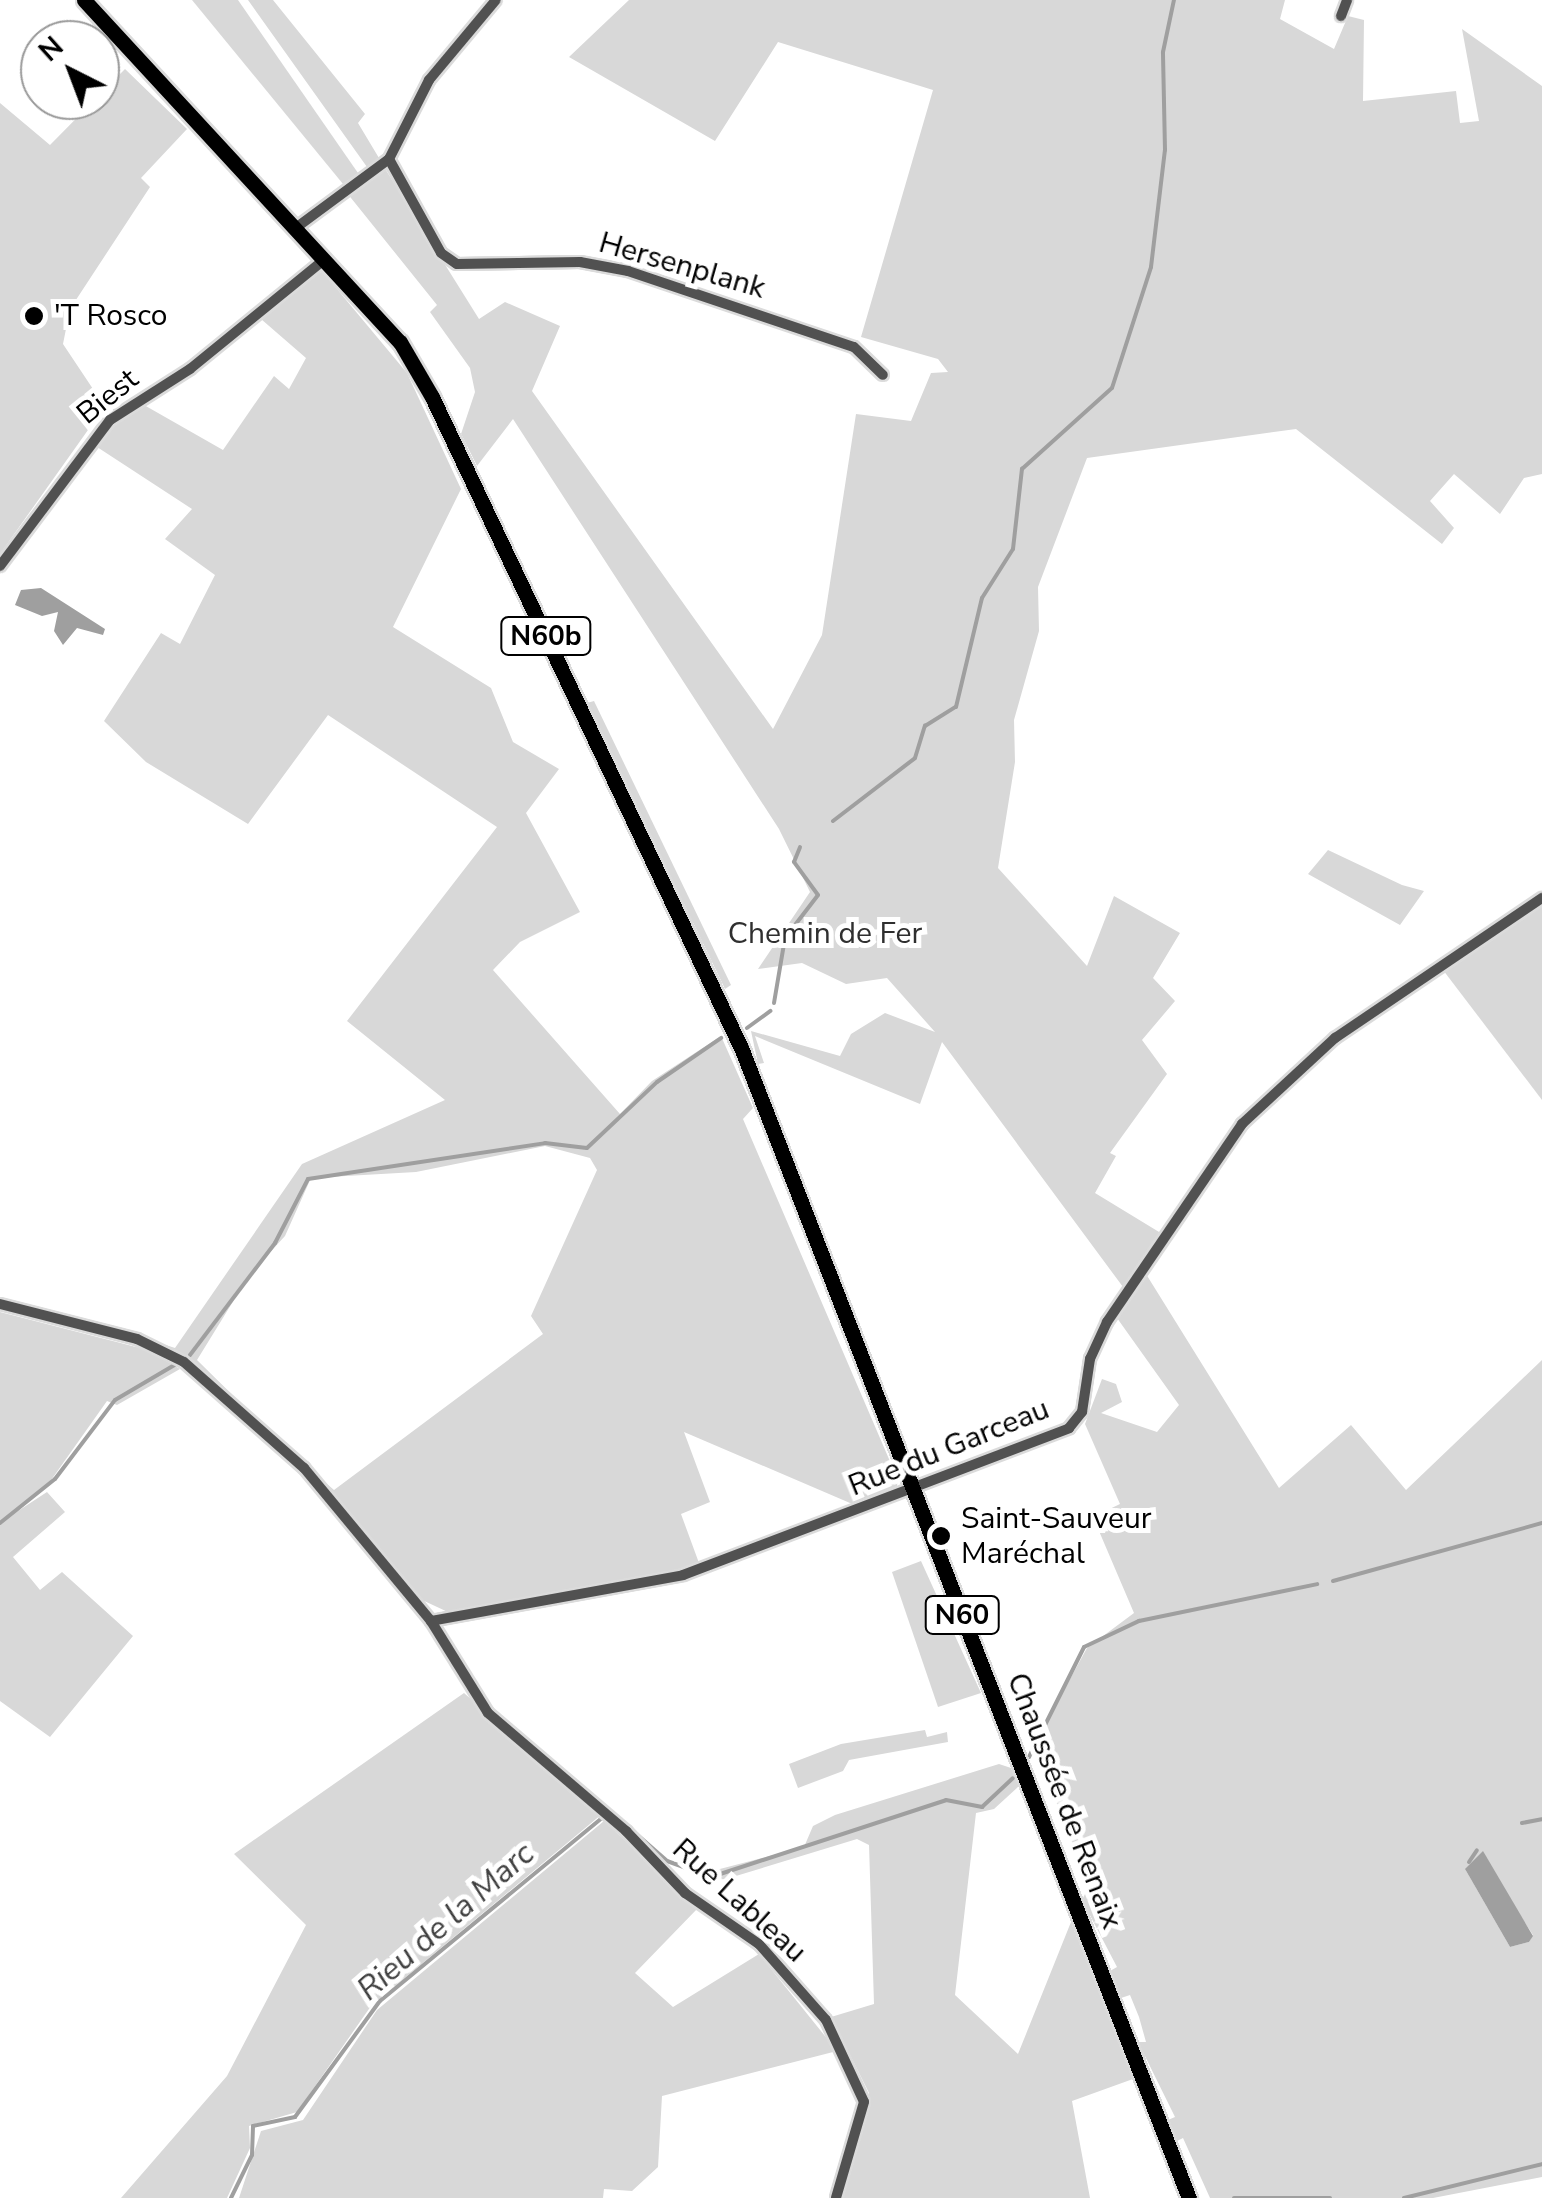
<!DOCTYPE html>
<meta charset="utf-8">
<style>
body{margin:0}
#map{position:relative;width:1542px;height:2198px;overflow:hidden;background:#fff;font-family:"Nunito Sans",sans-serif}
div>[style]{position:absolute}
.green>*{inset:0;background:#d8d8d8}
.water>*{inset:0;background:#9f9f9f}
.stream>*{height:4px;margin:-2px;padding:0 2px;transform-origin:2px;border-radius:2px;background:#9f9f9f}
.roads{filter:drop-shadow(2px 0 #dbdbdb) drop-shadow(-2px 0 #dbdbdb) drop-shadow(0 2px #dbdbdb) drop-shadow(0 -2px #dbdbdb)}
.minor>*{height:10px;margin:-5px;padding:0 5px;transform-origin:5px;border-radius:5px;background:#515151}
.primary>*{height:15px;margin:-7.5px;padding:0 7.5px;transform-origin:7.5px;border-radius:7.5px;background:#000}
.dots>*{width:28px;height:28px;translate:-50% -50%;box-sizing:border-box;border:5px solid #fff;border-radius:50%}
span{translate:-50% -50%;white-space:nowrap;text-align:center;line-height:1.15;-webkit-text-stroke:10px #fff;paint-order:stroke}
.shield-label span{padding:2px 8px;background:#fff;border:2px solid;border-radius:8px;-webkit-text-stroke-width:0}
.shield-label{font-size:28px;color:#000;font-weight:700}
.street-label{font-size:30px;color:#000}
.poi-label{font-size:30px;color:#000}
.left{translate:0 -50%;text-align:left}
.park-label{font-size:30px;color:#2f2f2f}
.water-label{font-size:32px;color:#404040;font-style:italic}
.north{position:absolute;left:20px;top:20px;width:100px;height:100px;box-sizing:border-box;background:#fff;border:2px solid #999;border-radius:50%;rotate:318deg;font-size:28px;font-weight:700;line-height:40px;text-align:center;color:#000}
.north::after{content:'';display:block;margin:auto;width:35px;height:45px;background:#000;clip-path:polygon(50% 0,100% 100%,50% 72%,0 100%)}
</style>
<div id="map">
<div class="green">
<i style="clip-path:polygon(192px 0,238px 0,358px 173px,343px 184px)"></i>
<i style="clip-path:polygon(248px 0,273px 0,365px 114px,358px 123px,379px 158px,367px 167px)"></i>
<i style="clip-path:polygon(629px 0,1285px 0,1280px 19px,1334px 49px,1348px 16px,1364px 20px,1363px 101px,1456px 91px,1460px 123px,1479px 121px,1462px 29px,1542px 86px,1542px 474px,1524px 478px,1500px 514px,1454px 474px,1430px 501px,1454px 528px,1442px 544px,1296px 429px,1087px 458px,1038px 587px,1039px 631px,1014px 720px,1015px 762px,998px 868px,1087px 966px,1114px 896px,1180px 933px,1153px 978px,1175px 1001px,1142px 1040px,1167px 1074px,1110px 1153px,1116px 1156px,1095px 1193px,1164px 1235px,1123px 1287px,942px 1042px,920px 1104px,755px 1036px,764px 1063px,758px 1064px,751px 1031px,840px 1056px,851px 1034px,885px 1013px,935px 1032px,887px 978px,846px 984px,802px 963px,758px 969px,810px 892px,779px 829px,513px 419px,477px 466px,461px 434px,475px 392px,470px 368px,430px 312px,437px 305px,347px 193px,384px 167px,479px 319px,505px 302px,560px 326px,532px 391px,773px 729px,822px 635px,856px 414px,911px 421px,931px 373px,948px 372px,938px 359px,861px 337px,933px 90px,778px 42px,715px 141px,569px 57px)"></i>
<i style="clip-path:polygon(125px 69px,187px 129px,141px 178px,150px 187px,70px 309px,63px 344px,109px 413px,88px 430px,0 554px,0 103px,50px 145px)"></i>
<i style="clip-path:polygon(322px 271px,407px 373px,461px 489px,393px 627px,491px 688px,513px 742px,559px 769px,526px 813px,580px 912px,520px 942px,493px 970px,620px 1114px,652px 1081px,721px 1036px,753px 1108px,743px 1119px,898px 1480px,896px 1491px,857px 1506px,684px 1432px,710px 1502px,681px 1514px,699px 1563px,693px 1566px,703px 1566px,450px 1613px,420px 1599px,298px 1459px,334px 1490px,543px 1334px,531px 1316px,597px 1170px,590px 1158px,545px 1146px,416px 1172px,311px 1178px,285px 1236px,250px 1274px,197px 1360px,280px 1442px,193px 1365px,121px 1331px,175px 1348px,302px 1164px,445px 1100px,347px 1021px,497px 827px,328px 715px,248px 824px,146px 762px,104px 721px,161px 633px,180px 644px,215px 575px,165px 539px,192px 509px,94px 445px,106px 427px,144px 405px,223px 450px,274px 376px,289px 389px,306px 358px,261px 319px)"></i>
<i style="clip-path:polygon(594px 701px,731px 985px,725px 989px,587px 703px)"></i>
<i style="clip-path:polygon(1328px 850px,1402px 885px,1424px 891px,1400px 925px,1308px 874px)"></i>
<i style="clip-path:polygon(1542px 905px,1542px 1100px,1443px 970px)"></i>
<i style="clip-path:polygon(evenodd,1146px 1274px,1279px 1488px,1351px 1425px,1406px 1490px,1542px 1360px,1542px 2177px,1433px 2198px,1210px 2198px,1183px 2138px,1177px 2141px,1168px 2120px,1175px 2117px,1138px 2042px,1146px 2042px,1139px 2017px,1130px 1995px,1121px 1998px,1110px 1971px,1117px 1967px,1082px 1900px,1089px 1886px,1034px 1745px,1087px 1648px,1134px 1613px,1093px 1517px,1120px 1504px,1085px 1424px,1102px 1379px,1116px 1384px,1122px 1402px,1101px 1413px,1157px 1432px,1179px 1405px,1117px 1318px,1146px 1274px,1465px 1869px,1518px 1912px,1533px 1935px,1529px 1942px,1510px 1947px,1465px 1869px)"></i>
<i style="clip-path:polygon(0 1312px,140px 1348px,93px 1332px,134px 1342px,180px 1369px,117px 1405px,107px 1401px,49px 1483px,18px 1511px,47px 1492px,65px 1512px,13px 1557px,40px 1590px,62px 1572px,133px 1636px,50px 1737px,0 1701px)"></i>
<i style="clip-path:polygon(921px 1561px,981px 1693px,938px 1707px,892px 1572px)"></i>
<i style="clip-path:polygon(464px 1693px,602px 1814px,371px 2006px,297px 2112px,249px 2126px,250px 2148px,227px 2198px,121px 2198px,227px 2076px,306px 1925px,234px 1854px)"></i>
<i style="clip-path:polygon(925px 1730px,927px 1737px,947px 1732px,948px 1742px,849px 1760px,843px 1771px,798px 1788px,789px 1764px,841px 1744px)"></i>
<i style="clip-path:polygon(999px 1764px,1011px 1768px,1019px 1786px,994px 1809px,976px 1813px,955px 1995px,1018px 2054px,1071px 1922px,1133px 2079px,1072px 2101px,1090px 2198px,840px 2198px,869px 2093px,831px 2017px,874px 2004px,869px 1845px,857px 1839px,726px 1879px,714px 1880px,716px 1870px,804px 1847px,813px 1826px,835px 1815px)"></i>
<i style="clip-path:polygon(604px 1821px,698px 1908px,635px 1973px,673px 2007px,759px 1954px,837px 2051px,662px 2096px,658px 2167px,632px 2191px,604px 2189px,603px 2198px,239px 2198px,261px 2131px,303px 2120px,377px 2010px)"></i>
</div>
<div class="water">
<i style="clip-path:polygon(41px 588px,105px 629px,103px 635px,77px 628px,63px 645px,54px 631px,58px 612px,42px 616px,15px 605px,21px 590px)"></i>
<i style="clip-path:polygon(1483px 1851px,1533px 1936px,1529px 1942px,1510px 1947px,1465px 1869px)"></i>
</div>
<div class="stream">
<i style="left:833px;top:821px;width:103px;rotate:-37.5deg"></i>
<i style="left:915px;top:758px;width:34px;rotate:-73deg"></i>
<i style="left:925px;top:726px;width:36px;rotate:-32deg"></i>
<i style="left:956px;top:707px;width:112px;rotate:-76.6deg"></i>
<i style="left:982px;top:598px;width:58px;rotate:-57.7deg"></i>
<i style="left:1013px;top:549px;width:81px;rotate:-83.6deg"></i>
<i style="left:1022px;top:469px;width:121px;rotate:-42deg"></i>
<i style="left:1112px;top:388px;width:127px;rotate:-72.1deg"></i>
<i style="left:1151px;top:267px;width:118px;rotate:-83.2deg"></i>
<i style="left:1165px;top:150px;width:98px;rotate:-91.2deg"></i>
<i style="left:1163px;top:52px;width:53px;rotate:-78.1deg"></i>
<i style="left:774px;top:1003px;width:66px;rotate:-80.4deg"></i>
<i style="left:785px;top:938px;width:54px;rotate:-52.5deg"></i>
<i style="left:818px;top:895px;width:41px;rotate:-126deg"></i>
<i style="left:794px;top:862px;width:16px;rotate:-68deg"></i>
<i style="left:747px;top:1028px;width:29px;rotate:-36deg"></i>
<i style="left:190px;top:1355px;width:141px;rotate:-52.8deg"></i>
<i style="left:275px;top:1243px;width:72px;rotate:-62.7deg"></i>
<i style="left:308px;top:1179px;width:240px;rotate:-8.6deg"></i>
<i style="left:545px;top:1143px;width:42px;rotate:6.8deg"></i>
<i style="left:587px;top:1148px;width:96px;rotate:-43.3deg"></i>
<i style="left:657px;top:1082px;width:78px;rotate:-34.5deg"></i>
<i style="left:0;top:1523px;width:70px;rotate:-38.7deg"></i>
<i style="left:55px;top:1479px;width:99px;rotate:-52.8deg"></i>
<i style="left:115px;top:1400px;width:71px;rotate:-30.5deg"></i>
<i style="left:1333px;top:1581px;width:217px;rotate:-15.5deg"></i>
<i style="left:1029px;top:1757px;width:123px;rotate:-63.4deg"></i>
<i style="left:1084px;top:1647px;width:61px;rotate:-25.3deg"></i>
<i style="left:1139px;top:1621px;width:182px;rotate:-11.7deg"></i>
<i style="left:609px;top:1810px;width:77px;rotate:41.3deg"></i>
<i style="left:667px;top:1861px;width:47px;rotate:20deg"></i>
<i style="left:711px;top:1877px;width:247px;rotate:-18.1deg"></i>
<i style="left:946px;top:1800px;width:37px;rotate:11deg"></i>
<i style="left:982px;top:1807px;width:42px;rotate:-43.1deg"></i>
<i style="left:1522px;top:1823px;width:20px;rotate:-11deg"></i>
<i style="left:1469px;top:1862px;width:14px;rotate:-56deg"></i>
<i style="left:231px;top:2198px;width:48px;rotate:-64deg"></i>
<i style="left:252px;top:2155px;width:29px;rotate:-88deg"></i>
<i style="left:253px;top:2126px;width:43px;rotate:-12.1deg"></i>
<i style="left:295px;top:2117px;width:144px;rotate:-53.8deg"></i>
<i style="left:380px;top:2001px;width:288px;rotate:-39.5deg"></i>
<i style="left:1234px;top:2198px;width:96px"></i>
<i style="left:1404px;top:2198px;width:142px;rotate:-13.8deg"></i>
</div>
<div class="roads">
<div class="minor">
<i style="left:1341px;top:16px;width:17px;rotate:-69deg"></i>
<i style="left:389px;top:159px;width:107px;rotate:61deg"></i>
<i style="left:441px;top:253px;width:19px;rotate:35deg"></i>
<i style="left:457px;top:264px;width:123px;rotate:-0.9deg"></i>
<i style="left:580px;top:262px;width:49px;rotate:10.6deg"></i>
<i style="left:628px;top:271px;width:238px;rotate:18.6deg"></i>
<i style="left:854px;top:347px;width:40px;rotate:44deg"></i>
<i style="left:297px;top:227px;width:114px;rotate:-36.5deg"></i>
<i style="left:389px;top:159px;width:89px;rotate:-63.1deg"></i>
<i style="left:429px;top:80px;width:104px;rotate:-50.1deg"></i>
<i style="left:0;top:566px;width:183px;rotate:-53deg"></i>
<i style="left:110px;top:420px;width:95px;rotate:-32.5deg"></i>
<i style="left:190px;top:369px;width:174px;rotate:-39.2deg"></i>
<i style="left:0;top:1304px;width:141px;rotate:14.3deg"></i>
<i style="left:137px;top:1339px;width:52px;rotate:26.1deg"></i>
<i style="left:184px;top:1362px;width:160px;rotate:41.5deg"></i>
<i style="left:304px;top:1468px;width:199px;rotate:50.3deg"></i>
<i style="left:431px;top:1621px;width:256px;rotate:-10.3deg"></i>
<i style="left:683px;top:1575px;width:413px;rotate:-20.8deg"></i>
<i style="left:1069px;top:1428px;width:21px;rotate:-51deg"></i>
<i style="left:1082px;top:1412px;width:54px;rotate:-81.4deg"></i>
<i style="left:1090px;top:1359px;width:41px;rotate:-65.3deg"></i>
<i style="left:1107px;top:1322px;width:240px;rotate:-55.7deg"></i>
<i style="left:1242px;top:1124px;width:127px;rotate:-42.8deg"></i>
<i style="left:1335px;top:1038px;width:250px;rotate:-34.1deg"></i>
<i style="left:431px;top:1621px;width:108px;rotate:58.2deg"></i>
<i style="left:488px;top:1713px;width:182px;rotate:40.5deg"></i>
<i style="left:626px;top:1831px;width:86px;rotate:46.4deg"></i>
<i style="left:685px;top:1893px;width:90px;rotate:34.6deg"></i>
<i style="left:759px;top:1944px;width:101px;rotate:48.6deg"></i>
<i style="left:826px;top:2020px;width:90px;rotate:65.1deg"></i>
<i style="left:864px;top:2102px;width:100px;rotate:106.3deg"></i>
</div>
<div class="primary">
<i style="left:84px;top:0;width:466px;rotate:47.3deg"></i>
<i style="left:400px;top:342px;width:64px;rotate:59.8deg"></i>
<i style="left:432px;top:397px;width:723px;rotate:64.6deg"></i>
<i style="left:742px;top:1050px;width:1232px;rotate:68.73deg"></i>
</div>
</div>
<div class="dots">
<i style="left:34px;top:316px;background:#000"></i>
<i style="left:941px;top:1536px;background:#000"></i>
</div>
<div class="shield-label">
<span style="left:546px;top:636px">N60b</span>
<span style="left:962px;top:1615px">N60</span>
</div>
<div class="street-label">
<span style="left:682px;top:266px;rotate:16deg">Hersenplank</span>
<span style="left:108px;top:397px;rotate:-39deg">Biest</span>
<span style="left:949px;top:1448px;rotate:-22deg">Rue du Garceau</span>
<span style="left:1064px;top:1801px;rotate:69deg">Chaussée de Renaix</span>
<span style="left:739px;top:1901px;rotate:42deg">Rue Lableau</span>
</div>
<div class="poi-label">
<span class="left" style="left:54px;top:316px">'T Rosco</span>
<span class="left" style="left:961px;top:1536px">Saint-Sauveur<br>Maréchal</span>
</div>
<div class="park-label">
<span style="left:825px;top:934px">Chemin de Fer</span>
</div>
<div class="water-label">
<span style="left:446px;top:1922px;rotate:-41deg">Rieu de la Marc</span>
</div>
<div class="north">N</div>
</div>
